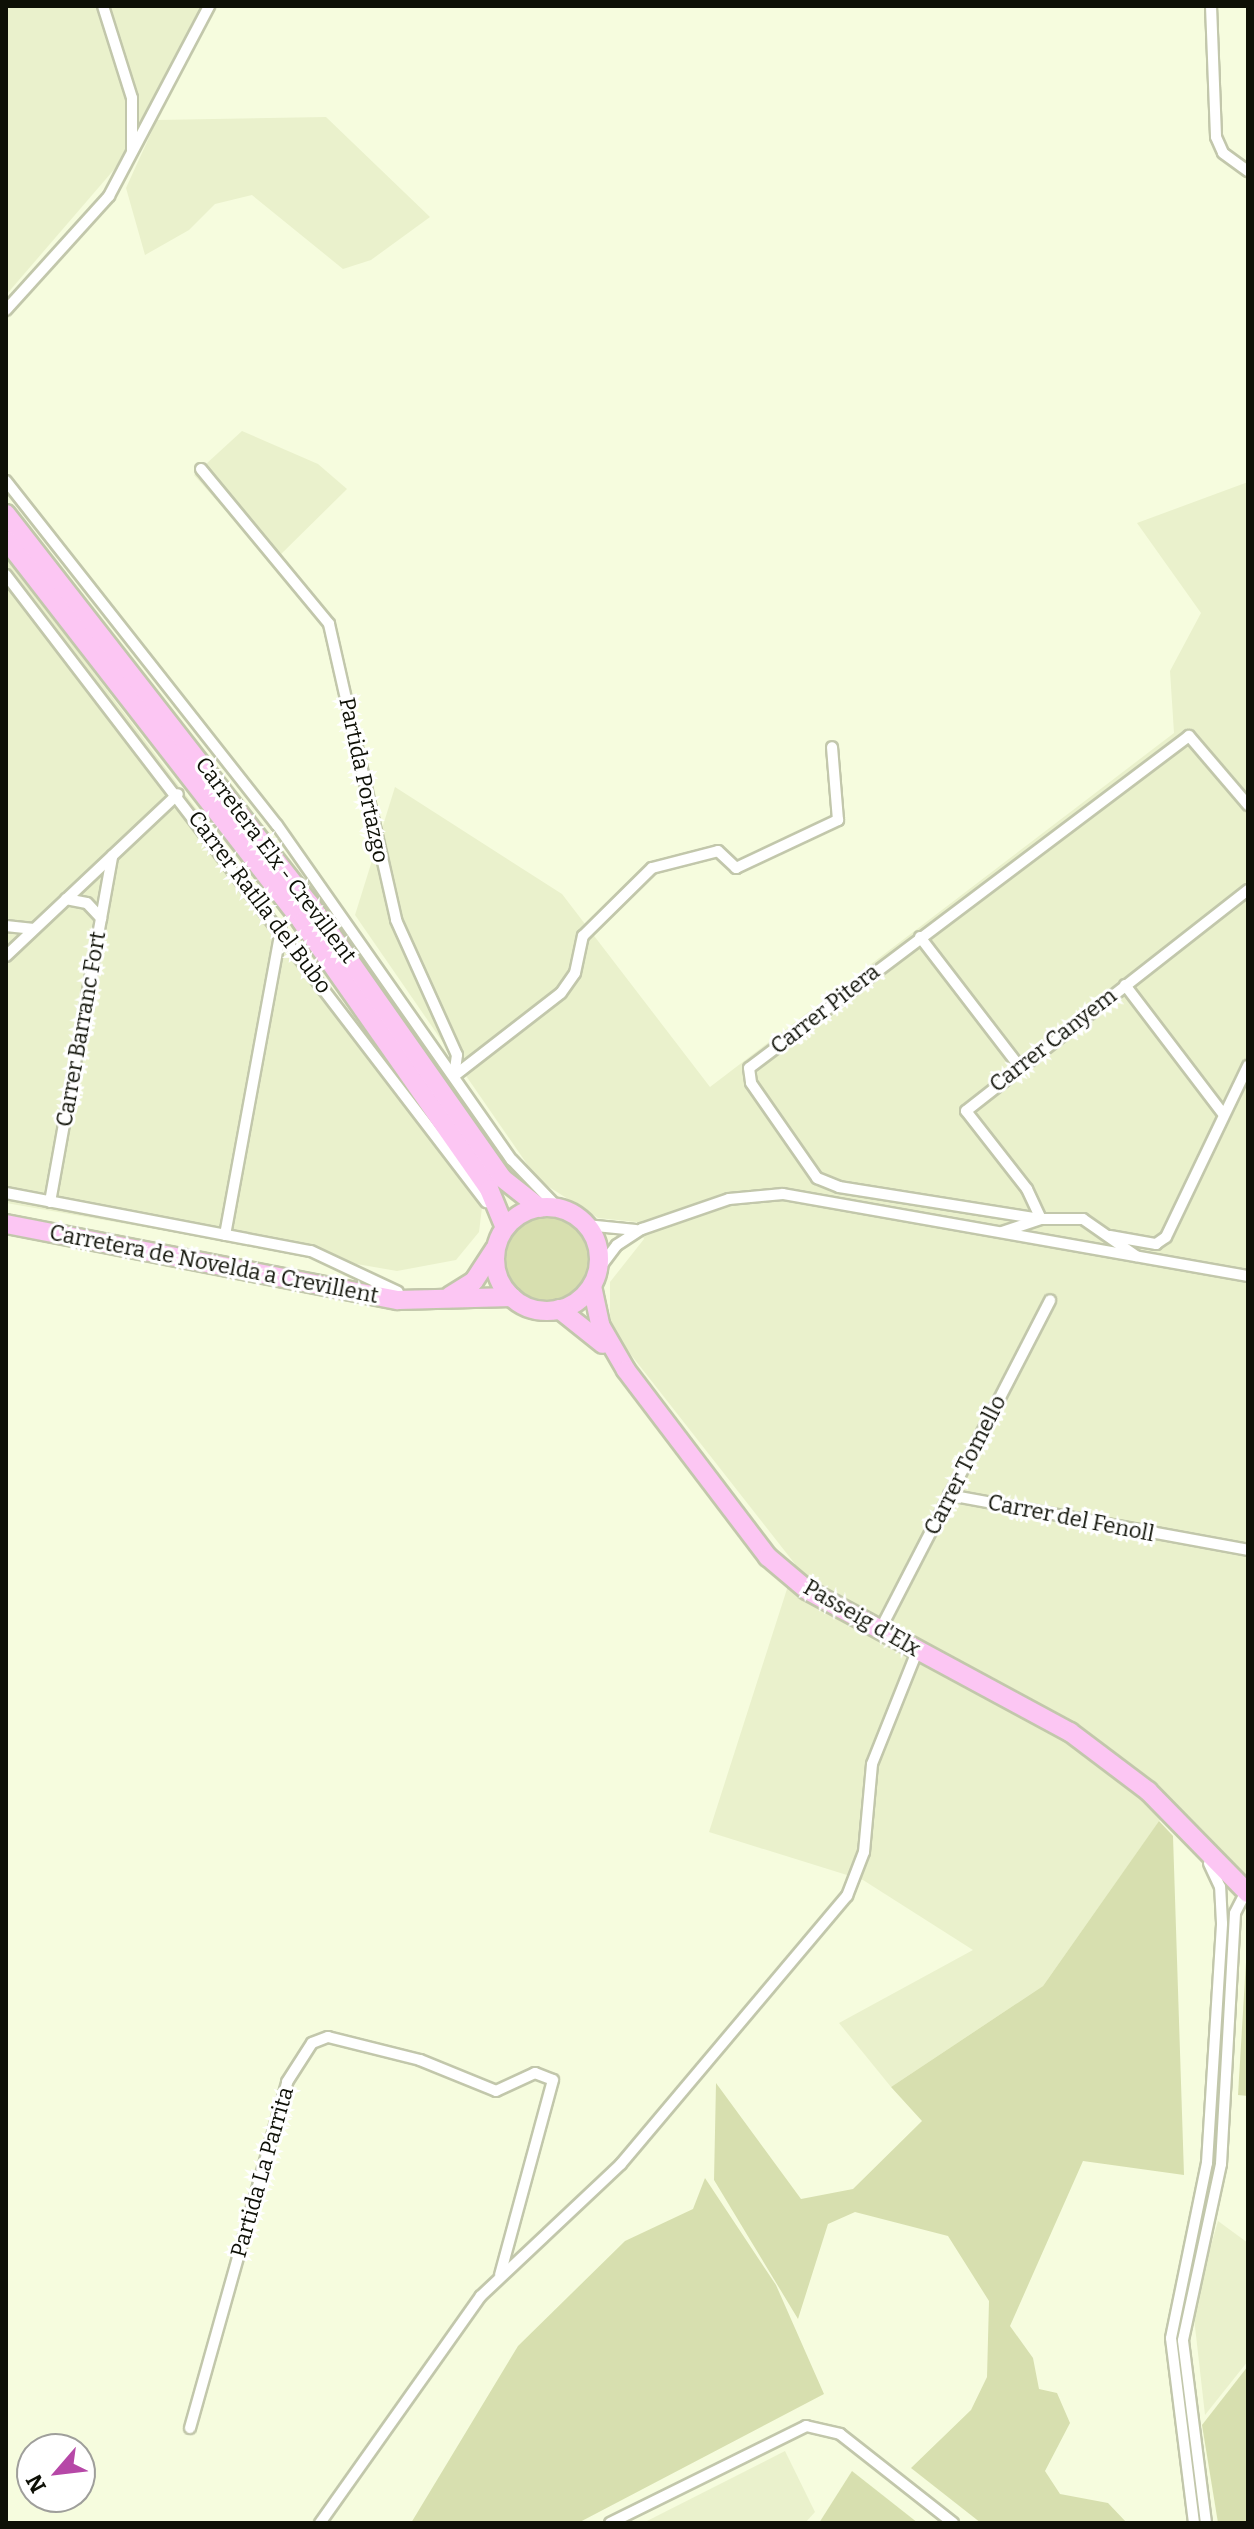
<!DOCTYPE html>
<style>
body{margin:0}
#map{position:relative;width:1254px;height:2529px;overflow:hidden;background:#f6fcde;font-family:Bitter,serif}
div>[style]{position:absolute}
.built>*{inset:0;background:#eaf1cc}
.green>*{inset:0;background:#d7dfaf}
.round{border-radius:50%}
.roads{filter:drop-shadow(2px 0 #c2c7ab) drop-shadow(-2px 0 #c2c7ab) drop-shadow(0 2px #c2c7ab) drop-shadow(0 -2px #c2c7ab)}
.minor>*{height:10px;margin:-5px;padding:0 5px;transform-origin:5px;border-radius:5px;background:#fff}
.trunk>*{height:18px;margin:-9px;padding:0 9px;transform-origin:9px;border-radius:9px;background:#fcc6f3}
.trunk>.ring{margin:-9px;padding:0;box-sizing:content-box;background:none;border:18px solid #fcc6f3;border-radius:50%}
span{translate:-50% -50%;white-space:nowrap;text-align:center;line-height:1.15;-webkit-text-stroke:6px #fff;paint-order:stroke}
.street-label{font-size:22px;color:#0e1006}
.frame{position:absolute;inset:0;border:8px solid #0e1006;pointer-events:none}
.north{position:absolute;left:16px;top:2433px;width:80px;height:80px;box-sizing:border-box;background:#fff;border:2px solid #9f9f9b;border-radius:50%;rotate:242deg;font-size:22px;font-weight:700;line-height:32px;text-align:center;color:#0e1006}
.north::after{content:'';display:block;margin:auto;width:28px;height:36px;background:#b648a7;clip-path:polygon(50% 0,100% 100%,50% 72%,0 100%)}
</style>
<div id="map">
<div class="built">
<i style="clip-path:polygon(6px 6px,204px 6px,124px 158px,6px 295px)"></i>
<i style="clip-path:polygon(326px 117px,430px 217px,371px 260px,343px 269px,252px 195px,215px 204px,189px 230px,145px 255px,126px 188px,157px 120px)"></i>
<i style="clip-path:polygon(242px 431px,318px 464px,347px 489px,272px 563px,194px 475px)"></i>
<i style="clip-path:polygon(1248px 482px,1248px 1879px,1172px 1803px,1043px 1986px,891px 2087px,839px 2023px,973px 1950px,863px 1880px,709px 1832px,795px 1564px,610px 1328px,610px 1282px,644px 1239px,637px 1222px,598px 1218px,538px 1180px,355px 915px,395px 787px,562px 894px,710px 1087px,1174px 733px,1170px 671px,1201px 613px,1137px 523px)"></i>
<i style="clip-path:polygon(6px 556px,484px 1191px,479px 1232px,456px 1260px,397px 1271px,6px 1203px)"></i>
<i style="clip-path:polygon(1218px 2221px,1248px 2243px,1248px 2361px,1205px 2415px,1193px 2309px)"></i>
<i style="clip-path:polygon(785px 2451px,815px 2512px,805px 2523px,643px 2523px)"></i>
</div>
<div class="green">
<i class="round" style="left:505px;top:1217px;width:84px;height:84px"></i>
<i style="clip-path:polygon(1159px 1821px,1173px 1836px,1184px 2175px,1083px 2161px,1010px 2326px,1033px 2358px,1039px 2389px,1057px 2393px,1070px 2423px,1045px 2471px,1060px 2494px,1108px 2503px,1127px 2523px,981px 2523px,911px 2468px,971px 2410px,987px 2377px,989px 2301px,948px 2236px,855px 2212px,828px 2224px,798px 2319px,714px 2180px,716px 2083px,801px 2199px,853px 2189px,922px 2121px,891px 2087px,1043px 1986px)"></i>
<i style="clip-path:polygon(1247px 1945px,1248px 1945px,1248px 2096px,1238px 2095px)"></i>
<i style="clip-path:polygon(705px 2178px,776px 2285px,824px 2394px,578px 2523px,411px 2523px,518px 2346px,625px 2241px,693px 2209px)"></i>
<i style="clip-path:polygon(1248px 2366px,1248px 2523px,1218px 2523px,1202px 2425px)"></i>
<i style="clip-path:polygon(852px 2471px,918px 2523px,819px 2523px)"></i>
</div>
<div class="roads">
<div class="minor">
<i style="left:103px;top:6px;width:96px;rotate:72.5deg"></i>
<i style="left:132px;top:98px;width:53px;rotate:90deg"></i>
<i style="left:1211px;top:6px;width:131px;rotate:87.8deg"></i>
<i style="left:1216px;top:137px;width:17px;rotate:66deg"></i>
<i style="left:1223px;top:153px;width:31px;rotate:36deg"></i>
<i style="left:6px;top:310px;width:154px;rotate:-47.9deg"></i>
<i style="left:109px;top:196px;width:215px;rotate:-62.2deg"></i>
<i style="left:201px;top:469px;width:201px;rotate:50.4deg"></i>
<i style="left:329px;top:624px;width:303px;rotate:77.2deg"></i>
<i style="left:396px;top:920px;width:148px;rotate:65.7deg"></i>
<i style="left:457px;top:1055px;width:21px;rotate:98deg"></i>
<i style="left:6px;top:481px;width:438px;rotate:51.8deg"></i>
<i style="left:277px;top:825px;width:409px;rotate:55deg"></i>
<i style="left:512px;top:1160px;width:68px;rotate:46.2deg"></i>
<i style="left:6px;top:575px;width:790px;rotate:52.56deg"></i>
<i style="left:1248px;top:805px;width:91px;rotate:-130.5deg"></i>
<i style="left:1189px;top:736px;width:551px;rotate:142.96deg"></i>
<i style="left:749px;top:1068px;width:15px;rotate:82deg"></i>
<i style="left:751px;top:1083px;width:116px;rotate:55.2deg"></i>
<i style="left:817px;top:1178px;width:24px;rotate:22deg"></i>
<i style="left:839px;top:1187px;width:205px;rotate:9deg"></i>
<i style="left:1041px;top:1219px;width:33px;rotate:-115deg"></i>
<i style="left:1027px;top:1189px;width:99px;rotate:-128deg"></i>
<i style="left:966px;top:1111px;width:358px;rotate:-38.1deg"></i>
<i style="left:66px;top:899px;width:21px;rotate:11deg"></i>
<i style="left:87px;top:903px;width:21px;rotate:47deg"></i>
<i style="left:6px;top:926px;width:28px;rotate:6deg"></i>
<i style="left:920px;top:937px;width:163px;rotate:52.5deg"></i>
<i style="left:6px;top:956px;width:236px;rotate:-43.3deg"></i>
<i style="left:1125px;top:985px;width:163px;rotate:52.7deg"></i>
<i style="left:454px;top:1076px;width:135px;rotate:-37.8deg"></i>
<i style="left:561px;top:993px;width:24px;rotate:-55deg"></i>
<i style="left:575px;top:973px;width:38px;rotate:-78deg"></i>
<i style="left:583px;top:936px;width:97px;rotate:-44.6deg"></i>
<i style="left:652px;top:868px;width:68px;rotate:-14.4deg"></i>
<i style="left:718px;top:851px;width:25px;rotate:43deg"></i>
<i style="left:736px;top:868px;width:113px;rotate:-25.2deg"></i>
<i style="left:838px;top:820px;width:73px;rotate:-94.7deg"></i>
<i style="left:6px;top:1193px;width:310px;rotate:10.8deg"></i>
<i style="left:311px;top:1251px;width:96px;rotate:25.2deg"></i>
<i style="left:50px;top:1202px;width:352px;rotate:-79.8deg"></i>
<i style="left:586px;top:1225px;width:50px;rotate:5.7deg"></i>
<i style="left:1002px;top:1232px;width:41px;rotate:-18.4deg"></i>
<i style="left:1041px;top:1219px;width:42px"></i>
<i style="left:1083px;top:1219px;width:65px;rotate:34.9deg"></i>
<i style="left:225px;top:1235px;width:310px;rotate:-79.6deg"></i>
<i style="left:1110px;top:1236px;width:47px;rotate:9.9deg"></i>
<i style="left:1156px;top:1244px;width:12px;rotate:-35deg"></i>
<i style="left:1166px;top:1237px;width:190px;rotate:-64.4deg"></i>
<i style="left:598px;top:1270px;width:31px;rotate:-53deg"></i>
<i style="left:617px;top:1245px;width:30px;rotate:-33deg"></i>
<i style="left:642px;top:1229px;width:92px;rotate:-19deg"></i>
<i style="left:729px;top:1199px;width:54px;rotate:-5.3deg"></i>
<i style="left:783px;top:1194px;width:472px;rotate:10deg"></i>
<i style="left:949px;top:1495px;width:304px;rotate:10.4deg"></i>
<i style="left:880px;top:1630px;width:371px;rotate:-62.7deg"></i>
<i style="left:190px;top:2428px;width:359px;rotate:-74.3deg"></i>
<i style="left:287px;top:2082px;width:46px;rotate:-57.3deg"></i>
<i style="left:312px;top:2043px;width:17px;rotate:-21deg"></i>
<i style="left:328px;top:2037px;width:95px;rotate:14deg"></i>
<i style="left:420px;top:2060px;width:82px;rotate:22.2deg"></i>
<i style="left:496px;top:2091px;width:43px;rotate:-24.8deg"></i>
<i style="left:535px;top:2073px;width:19px;rotate:21deg"></i>
<i style="left:553px;top:2080px;width:202px;rotate:105.2deg"></i>
<i style="left:320px;top:2523px;width:278px;rotate:-54.7deg"></i>
<i style="left:481px;top:2296px;width:192px;rotate:-43.3deg"></i>
<i style="left:621px;top:2164px;width:351px;rotate:-49.9deg"></i>
<i style="left:847px;top:1896px;width:47px;rotate:-68.9deg"></i>
<i style="left:864px;top:1852px;width:88px;rotate:-84.8deg"></i>
<i style="left:872px;top:1764px;width:124px;rotate:-68.2deg"></i>
<i style="left:610px;top:2523px;width:219px;rotate:-26.3deg"></i>
<i style="left:806px;top:2426px;width:35px;rotate:13deg"></i>
<i style="left:840px;top:2434px;width:144px;rotate:38.2deg"></i>
<i style="left:1194px;top:2523px;width:186px;rotate:-97.1deg"></i>
<i style="left:1171px;top:2338px;width:179px;rotate:-78.4deg"></i>
<i style="left:1207px;top:2163px;width:240px;rotate:-86.4deg"></i>
<i style="left:1222px;top:1923px;width:36px;rotate:-93deg"></i>
<i style="left:1220px;top:1887px;width:26px;rotate:-115deg"></i>
<i style="left:1206px;top:2523px;width:184px;rotate:-97.2deg"></i>
<i style="left:1183px;top:2340px;width:180px;rotate:-77.8deg"></i>
<i style="left:1221px;top:2164px;width:251px;rotate:-86.8deg"></i>
<i style="left:1235px;top:1913px;width:25px;rotate:-63deg"></i>
</div>
<div class="trunk">
<i style="left:6px;top:514px;width:493px;rotate:52.1deg"></i>
<i style="left:309px;top:903px;width:336px;rotate:54.9deg"></i>
<i style="left:502px;top:1178px;width:48px;rotate:38.3deg"></i>
<i style="left:6px;top:540px;width:483px;rotate:52.2deg"></i>
<i style="left:302px;top:922px;width:326px;rotate:55deg"></i>
<i style="left:489px;top:1189px;width:42px;rotate:67.7deg"></i>
<i class="ring" style="left:495px;top:1207px;width:86px;height:86px"></i>
<i style="left:6px;top:1224px;width:399px;rotate:11deg"></i>
<i style="left:398px;top:1300px;width:114px;rotate:-1.5deg"></i>
<i style="left:592px;top:1286px;width:40px;rotate:78deg"></i>
<i style="left:600px;top:1325px;width:52px;rotate:60deg"></i>
<i style="left:626px;top:1370px;width:235px;rotate:52.8deg"></i>
<i style="left:768px;top:1557px;width:51px;rotate:40.2deg"></i>
<i style="left:807px;top:1590px;width:299px;rotate:28.4deg"></i>
<i style="left:1070px;top:1732px;width:98px;rotate:37.1deg"></i>
<i style="left:1148px;top:1791px;width:143px;rotate:45.6deg"></i>
<i style="left:450px;top:1296px;width:28px;rotate:-32deg"></i>
<i style="left:474px;top:1281px;width:38px;rotate:-57deg"></i>
<i style="left:559px;top:1309px;width:56px;rotate:38.5deg"></i>
</div>
</div>
<div class="street-label">
<span style="left:364px;top:780px;rotate:78deg">Partida Portazgo</span>
<span style="left:276px;top:860px;rotate:53deg">Carretera Elx - Crevillent</span>
<span style="left:260px;top:902px;rotate:53deg">Carrer Ratlla del Bubo</span>
<span style="left:825px;top:1009px;rotate:-38deg">Carrer Pitera</span>
<span style="left:81px;top:1029px;rotate:-80deg">Carrer Barranc Fort</span>
<span style="left:1053px;top:1040px;rotate:-38deg">Carrer Canyem</span>
<span style="left:214px;top:1264px;rotate:11deg">Carretera de Novelda a Crevillent</span>
<span style="left:965px;top:1465px;rotate:-63deg">Carrer Tomello</span>
<span style="left:1071px;top:1518px;rotate:11deg">Carrer del Fenoll</span>
<span style="left:862px;top:1618px;rotate:30deg">Passeig d'Elx</span>
<span style="left:262px;top:2172px;rotate:-74deg">Partida La Parrita</span>
</div>
<div class="frame"></div>
<div class="north">N</div>
</div>
